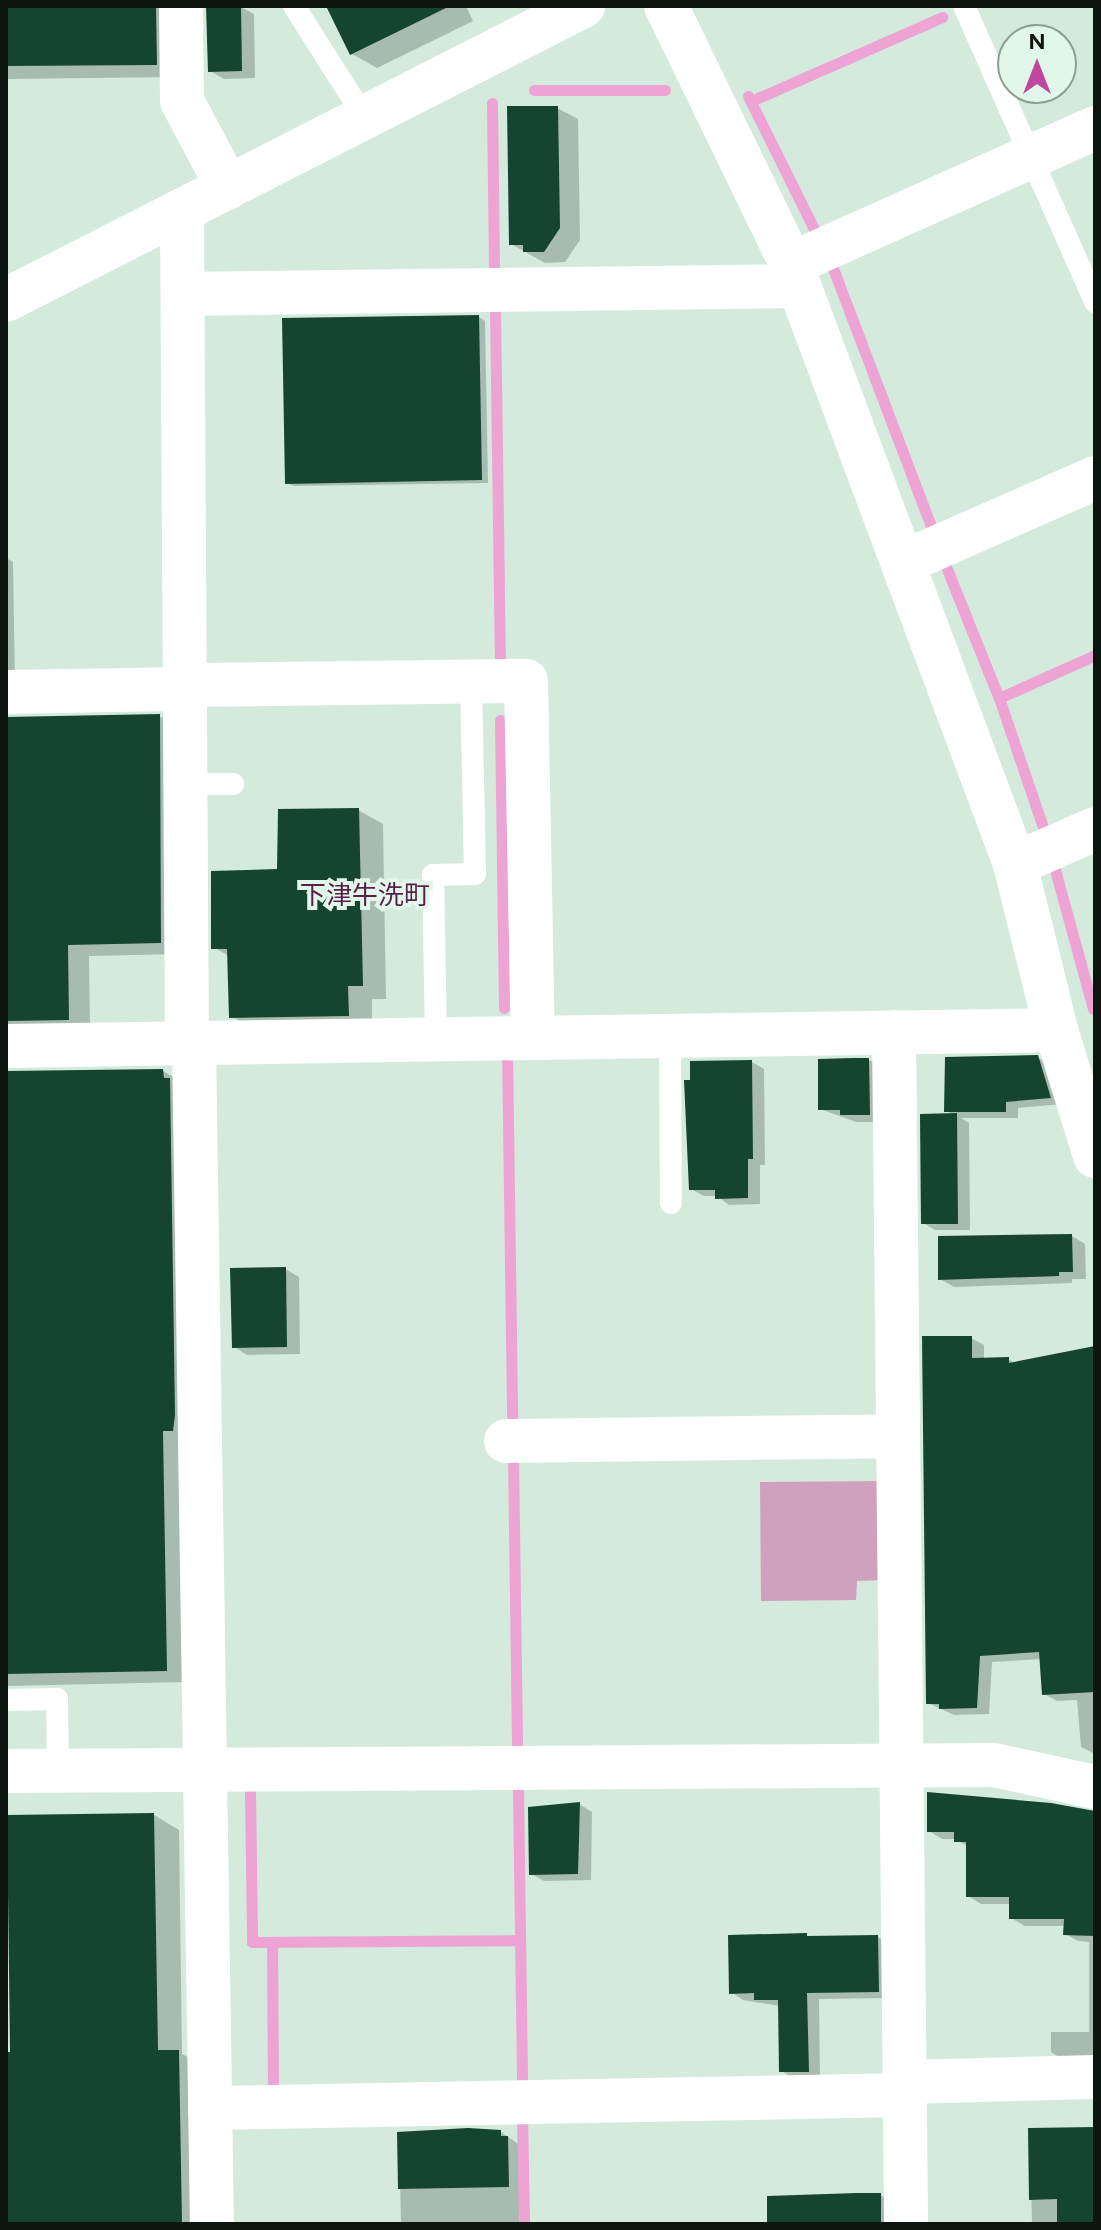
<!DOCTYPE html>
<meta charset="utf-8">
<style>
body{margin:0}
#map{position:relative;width:1101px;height:2230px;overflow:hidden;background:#d3eadd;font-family:Figtree,"Noto Sans JP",sans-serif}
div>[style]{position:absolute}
.green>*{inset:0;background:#d0a1bf}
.shadow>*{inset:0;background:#0003}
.stream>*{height:11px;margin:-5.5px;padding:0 5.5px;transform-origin:5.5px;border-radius:5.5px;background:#eda3d4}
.building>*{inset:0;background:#154530}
.service>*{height:22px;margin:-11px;padding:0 11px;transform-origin:11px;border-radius:11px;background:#fff}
.minor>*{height:44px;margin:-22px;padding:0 22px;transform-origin:22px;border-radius:22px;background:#fff}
.tertiary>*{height:44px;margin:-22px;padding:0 22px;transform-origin:22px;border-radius:22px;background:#fff}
span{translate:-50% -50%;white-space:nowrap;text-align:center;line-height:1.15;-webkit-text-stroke:8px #e0f7ea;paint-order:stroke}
.quarter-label{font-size:26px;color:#591f48}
.frame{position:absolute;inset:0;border:8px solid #0d1511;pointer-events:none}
.north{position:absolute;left:997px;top:24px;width:80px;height:80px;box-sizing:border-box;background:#e0f7ea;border:2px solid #8c9d93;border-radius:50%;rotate:0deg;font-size:22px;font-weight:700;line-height:32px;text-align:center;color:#0d1511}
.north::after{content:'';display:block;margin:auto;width:28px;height:36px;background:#bf489e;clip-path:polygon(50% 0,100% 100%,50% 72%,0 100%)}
</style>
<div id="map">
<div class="green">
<i style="clip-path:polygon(886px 1481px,887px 1580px,857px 1581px,856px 1600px,761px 1601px,760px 1482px)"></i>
</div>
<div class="shadow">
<i style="clip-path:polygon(6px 6px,186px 6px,180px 77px,6px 79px)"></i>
<i style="clip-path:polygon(328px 6px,466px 6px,473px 21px,377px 68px,352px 54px)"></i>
<i style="clip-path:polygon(241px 7px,254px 14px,255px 78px,224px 79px,210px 71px)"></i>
<i style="clip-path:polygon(557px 108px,578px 119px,580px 240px,565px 262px,545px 263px,511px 244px)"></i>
<i style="clip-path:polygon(479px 317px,485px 321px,488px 483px,294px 486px,287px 483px)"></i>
<i style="clip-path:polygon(6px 558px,13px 562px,15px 683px,6px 691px)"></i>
<i style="clip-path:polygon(159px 716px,181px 729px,182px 954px,89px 956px,90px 1031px,6px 1045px,6px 719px)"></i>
<i style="clip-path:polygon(358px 810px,383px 824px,386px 999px,372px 999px,372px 1029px,255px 1030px,231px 1016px,229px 956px,213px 947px,279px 871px)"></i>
<i style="clip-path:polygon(1037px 1057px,1050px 1065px,1062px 1104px,1018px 1108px,1018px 1118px,961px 1118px,969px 1123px,970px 1230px,935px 1230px,923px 1223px,954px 1115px,946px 1111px)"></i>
<i style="clip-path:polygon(869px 1060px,882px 1068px,883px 1122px,856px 1122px,820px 1109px)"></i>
<i style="clip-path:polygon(752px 1062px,764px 1069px,765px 1165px,760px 1165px,760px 1204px,729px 1205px,717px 1196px,704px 1196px,691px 1189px,692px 1082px)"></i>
<i style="clip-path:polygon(163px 1071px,184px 1083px,188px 1682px,6px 1686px,6px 1073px)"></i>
<i style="clip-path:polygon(1072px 1236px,1085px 1244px,1086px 1279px,1072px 1279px,1072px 1283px,954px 1287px,940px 1279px)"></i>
<i style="clip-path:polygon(285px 1269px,299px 1277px,300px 1354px,247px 1355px,234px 1347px)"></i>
<i style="clip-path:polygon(971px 1338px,984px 1345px,984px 1360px,1008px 1359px,1017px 1364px,1095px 1348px,1095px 1754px,1081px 1747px,1077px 1700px,1057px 1701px,1044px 1694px,1042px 1659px,992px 1662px,989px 1714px,954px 1715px,928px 1703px)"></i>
<i style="clip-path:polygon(579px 1804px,592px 1812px,591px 1880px,544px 1881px,531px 1874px)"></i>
<i style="clip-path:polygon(1095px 1813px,1095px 2059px,1064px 2060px,1051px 2052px,1051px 2032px,1089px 2032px,1089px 1942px,1078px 1941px,1065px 1934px,1065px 1926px,1025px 1926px,1011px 1918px,1011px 1904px,981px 1904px,968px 1896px,968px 1847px,956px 1839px,942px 1839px,929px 1831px)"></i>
<i style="clip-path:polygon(154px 1815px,179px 1830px,182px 2054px,204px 2066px,206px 2224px,6px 2224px,6px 2054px,12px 2054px)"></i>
<i style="clip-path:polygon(878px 1937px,890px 1944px,890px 1998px,819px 1999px,820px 2078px,794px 2078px,781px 2071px,780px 2006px,743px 2000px,731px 1992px)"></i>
<i style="clip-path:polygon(1095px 2129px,1095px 2224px,1032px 2224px,1030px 2130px)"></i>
<i style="clip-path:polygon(501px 2132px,524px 2148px,525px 2224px,401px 2224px,399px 2134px)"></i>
<i style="clip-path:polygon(880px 2195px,892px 2202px,894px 2224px,769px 2224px)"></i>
</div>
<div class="stream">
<i style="left:534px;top:90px;width:131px"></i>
<i style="left:748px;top:96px;width:151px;rotate:63.6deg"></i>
<i style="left:751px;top:101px;width:209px;rotate:-23.7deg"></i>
<i style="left:492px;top:103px;width:174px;rotate:89.3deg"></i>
<i style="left:831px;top:263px;width:287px;rotate:69.2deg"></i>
<i style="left:495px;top:308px;width:361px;rotate:89.2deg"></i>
<i style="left:945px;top:564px;width:144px;rotate:68.1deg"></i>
<i style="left:999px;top:698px;width:143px;rotate:71.2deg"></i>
<i style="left:999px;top:698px;width:105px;rotate:-24.1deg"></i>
<i style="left:500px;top:720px;width:288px;rotate:89.2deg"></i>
<i style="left:1054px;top:866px;width:148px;rotate:74.7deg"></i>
<i style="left:507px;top:1049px;width:380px;rotate:89.2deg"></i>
<i style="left:513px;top:1455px;width:297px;rotate:89.2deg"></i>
<i style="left:518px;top:1789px;width:301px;rotate:89.2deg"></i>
<i style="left:250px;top:1792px;width:150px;rotate:89.2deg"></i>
<i style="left:252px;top:1942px;width:268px;rotate:-0.4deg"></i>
<i style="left:272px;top:1942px;width:150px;rotate:89.6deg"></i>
<i style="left:522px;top:2115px;width:109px;rotate:88.9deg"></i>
</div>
<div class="building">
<i style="clip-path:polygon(6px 6px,156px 6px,157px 65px,6px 66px)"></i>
<i style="clip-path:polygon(206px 6px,241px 6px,242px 71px,208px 72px)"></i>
<i style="clip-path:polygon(326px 6px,450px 6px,350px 55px)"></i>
<i style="clip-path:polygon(507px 106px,558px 106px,560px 228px,544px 252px,523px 252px,523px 245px,509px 245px)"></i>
<i style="clip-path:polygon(479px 315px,482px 480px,285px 484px,282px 318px)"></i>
<i style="clip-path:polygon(160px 714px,161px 943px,68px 945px,69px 1020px,6px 1021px,6px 717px)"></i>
<i style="clip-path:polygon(359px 808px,363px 986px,348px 986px,349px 1016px,229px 1018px,227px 949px,211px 949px,211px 871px,277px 869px,278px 809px)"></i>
<i style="clip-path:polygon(1038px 1055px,1051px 1098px,1006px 1102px,1006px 1112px,944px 1112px,945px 1057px)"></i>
<i style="clip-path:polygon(853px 1058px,869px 1058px,870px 1115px,840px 1115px,840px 1110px,818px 1110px,818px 1059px)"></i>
<i style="clip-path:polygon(752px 1060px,753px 1159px,748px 1159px,748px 1198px,715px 1199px,715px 1190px,689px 1190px,684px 1080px,690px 1080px,690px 1061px)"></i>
<i style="clip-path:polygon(163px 1069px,164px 1078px,170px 1078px,175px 1415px,173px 1431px,163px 1431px,167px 1671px,6px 1674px,6px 1071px)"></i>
<i style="clip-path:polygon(957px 1113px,958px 1224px,921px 1224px,920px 1114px)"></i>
<i style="clip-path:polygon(1072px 1234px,1073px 1272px,1059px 1272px,1059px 1276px,938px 1280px,938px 1236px)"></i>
<i style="clip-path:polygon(286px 1267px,287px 1347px,232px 1348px,230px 1268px)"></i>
<i style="clip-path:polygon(922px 1336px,972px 1336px,972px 1358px,1009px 1357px,1009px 1363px,1095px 1346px,1095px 1692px,1042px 1695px,1039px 1652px,980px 1656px,977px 1708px,939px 1709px,939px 1704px,926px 1704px)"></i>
<i style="clip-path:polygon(927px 1792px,1051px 1803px,1095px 1811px,1095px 1936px,1063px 1935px,1064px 1919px,1009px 1919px,1009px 1897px,966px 1897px,966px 1842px,954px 1842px,954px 1832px,927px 1832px)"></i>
<i style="clip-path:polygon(580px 1802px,578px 1874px,529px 1875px,528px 1807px)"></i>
<i style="clip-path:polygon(154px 1813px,158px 2050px,179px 2050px,182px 2224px,6px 2224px,6px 2052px,10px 2052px,7px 1815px)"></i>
<i style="clip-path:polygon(807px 1933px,807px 1936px,878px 1935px,879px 1992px,807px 1993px,809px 2072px,779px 2072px,778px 2000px,754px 2000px,754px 1993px,729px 1994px,728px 1935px)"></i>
<i style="clip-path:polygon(1095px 2127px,1094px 2224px,1057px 2224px,1057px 2199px,1029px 2200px,1028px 2128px)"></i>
<i style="clip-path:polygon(468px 2128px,501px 2130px,501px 2136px,508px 2136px,509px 2187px,398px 2189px,397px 2132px)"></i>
<i style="clip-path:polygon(857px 2193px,881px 2193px,881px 2224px,767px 2224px,767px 2196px)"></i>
</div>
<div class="service">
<i style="left:294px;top:6px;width:133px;rotate:57.6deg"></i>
<i style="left:964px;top:6px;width:324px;rotate:66.1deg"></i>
<i style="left:185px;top:784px;width:48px"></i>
<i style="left:670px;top:1036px;width:167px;rotate:89.7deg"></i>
<i style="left:436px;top:1040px;width:165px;rotate:-91deg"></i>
<i style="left:433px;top:875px;width:42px;rotate:-1.4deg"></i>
<i style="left:475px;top:874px;width:192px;rotate:-91.2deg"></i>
<i style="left:6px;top:1700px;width:51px;rotate:-1.1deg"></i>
<i style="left:57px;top:1699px;width:72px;rotate:89.2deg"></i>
</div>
<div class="minor">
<i style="left:181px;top:6px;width:95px;rotate:89.4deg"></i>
<i style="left:182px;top:101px;width:98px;rotate:62.1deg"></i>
<i style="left:182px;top:212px;width:832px;rotate:89.66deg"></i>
<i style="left:791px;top:264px;width:333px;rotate:-24.1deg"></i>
<i style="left:183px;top:294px;width:616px;rotate:-0.74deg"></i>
<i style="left:904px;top:562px;width:209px;rotate:-23.7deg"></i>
<i style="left:185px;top:685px;width:341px;rotate:-0.7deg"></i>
<i style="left:526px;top:681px;width:357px;rotate:88.9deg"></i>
<i style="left:6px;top:692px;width:179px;rotate:-1deg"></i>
<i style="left:1015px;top:864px;width:87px;rotate:-23.6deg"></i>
<i style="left:894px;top:1032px;width:1192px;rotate:89.42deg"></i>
<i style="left:194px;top:1044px;width:1180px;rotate:89.13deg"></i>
<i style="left:6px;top:1046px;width:1050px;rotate:-0.87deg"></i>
<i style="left:1056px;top:1030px;width:132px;rotate:72.8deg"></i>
<i style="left:506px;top:1441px;width:392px;rotate:-0.7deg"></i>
<i style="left:6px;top:1771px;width:988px;rotate:-0.35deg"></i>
<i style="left:994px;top:1765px;width:103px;rotate:12.3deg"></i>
<i style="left:905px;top:2082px;width:190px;rotate:-1.5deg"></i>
<i style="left:210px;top:2108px;width:695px;rotate:-1.07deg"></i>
</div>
<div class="tertiary">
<i style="left:666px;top:6px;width:287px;rotate:64.1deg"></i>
<i style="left:791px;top:264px;width:640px;rotate:69.53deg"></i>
<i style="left:1015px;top:864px;width:171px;rotate:76.1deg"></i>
<i style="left:6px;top:300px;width:648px;rotate:-27deg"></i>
</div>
<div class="quarter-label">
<span style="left:365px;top:896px">下津牛洗町</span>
</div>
<div class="frame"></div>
<div class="north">N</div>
</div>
